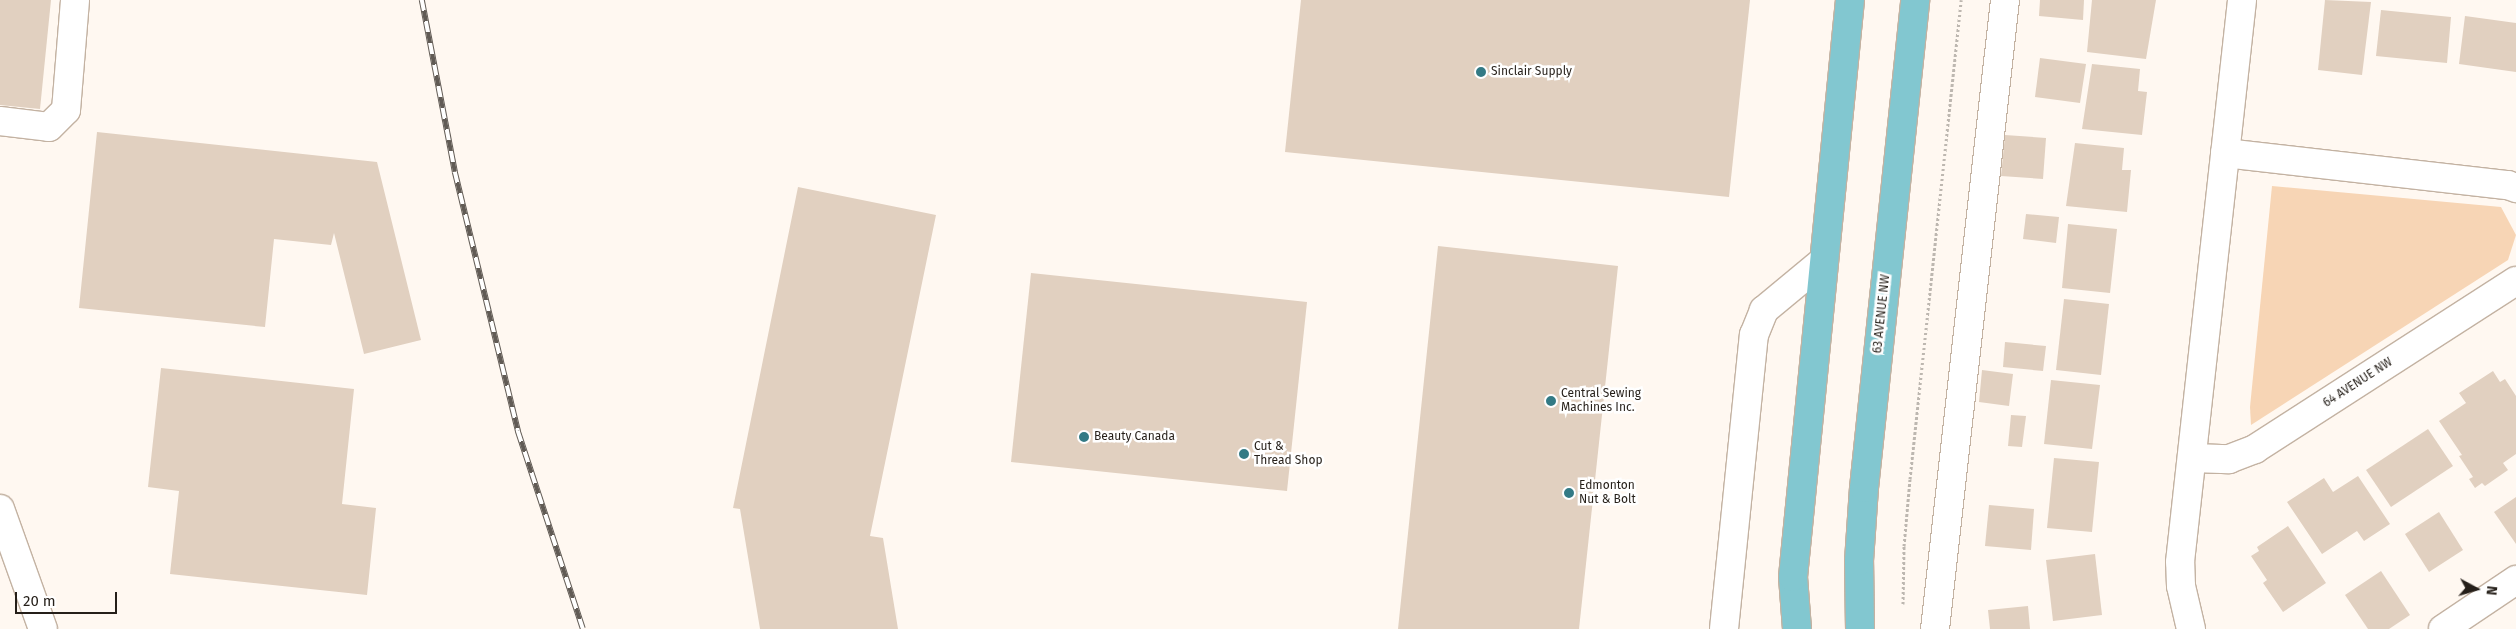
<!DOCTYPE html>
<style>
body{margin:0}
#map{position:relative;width:2516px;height:629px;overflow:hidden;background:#fff8f1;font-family:"Fira Sans",sans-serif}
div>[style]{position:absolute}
.green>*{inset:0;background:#f7d5b5}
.building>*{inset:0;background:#e1d0c0}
.path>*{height:3px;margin-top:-1.5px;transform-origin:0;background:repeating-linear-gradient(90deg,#bdb7b0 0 2.5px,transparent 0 5px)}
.roads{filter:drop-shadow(1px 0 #c3b2a2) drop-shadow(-1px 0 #c3b2a2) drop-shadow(0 1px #c3b2a2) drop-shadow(0 -1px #c3b2a2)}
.minor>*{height:28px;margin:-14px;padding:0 14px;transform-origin:14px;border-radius:14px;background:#fff}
.major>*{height:28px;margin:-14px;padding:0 14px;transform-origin:14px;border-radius:14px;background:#82c7d0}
.rail>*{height:5.5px;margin-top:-2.75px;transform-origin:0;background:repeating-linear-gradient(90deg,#fff 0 11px,#615b55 0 22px);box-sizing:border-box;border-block:1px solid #615b55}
.dots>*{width:14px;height:14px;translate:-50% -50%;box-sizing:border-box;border:2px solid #fff;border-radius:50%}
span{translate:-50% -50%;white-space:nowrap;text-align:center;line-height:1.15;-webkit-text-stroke:5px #fff;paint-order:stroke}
.poi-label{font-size:12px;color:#251f19}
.left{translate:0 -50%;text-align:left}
.street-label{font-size:12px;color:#251f19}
.north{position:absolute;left:2451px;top:564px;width:50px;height:50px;-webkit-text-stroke:4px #fff;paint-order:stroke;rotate:96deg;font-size:14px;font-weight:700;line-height:20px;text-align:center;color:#251f19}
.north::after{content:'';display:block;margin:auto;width:18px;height:22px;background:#251f19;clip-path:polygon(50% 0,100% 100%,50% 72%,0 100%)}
.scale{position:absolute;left:15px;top:592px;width:102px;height:22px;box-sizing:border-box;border:2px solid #251f19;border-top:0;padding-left:6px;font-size:15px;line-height:18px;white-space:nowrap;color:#251f19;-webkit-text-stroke:4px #fff;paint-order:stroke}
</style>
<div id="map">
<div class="green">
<i style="clip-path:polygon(2272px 186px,2501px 207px,2516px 235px,2508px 260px,2251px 425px,2250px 407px)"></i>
</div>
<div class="building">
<i style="clip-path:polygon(0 0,51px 0,40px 109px,0 105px)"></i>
<i style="clip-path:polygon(1301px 0,1750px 0,1729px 197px,1285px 152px)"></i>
<i style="clip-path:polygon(2040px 0,2084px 0,2083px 20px,2039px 16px)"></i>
<i style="clip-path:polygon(2092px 0,2156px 0,2146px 59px,2087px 52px)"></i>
<i style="clip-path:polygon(2325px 0,2371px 2px,2362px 75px,2318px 70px)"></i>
<i style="clip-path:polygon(2381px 10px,2451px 17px,2447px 63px,2376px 56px)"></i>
<i style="clip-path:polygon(2465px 16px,2516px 23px,2516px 72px,2459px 64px)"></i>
<i style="clip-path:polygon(2040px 58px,2086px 64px,2080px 103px,2035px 97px)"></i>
<i style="clip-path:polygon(2092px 64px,2140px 69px,2138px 91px,2147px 92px,2142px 135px,2082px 129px)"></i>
<i style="clip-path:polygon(97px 132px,377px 162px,421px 340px,364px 354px,334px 233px,331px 245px,274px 239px,265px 327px,79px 308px)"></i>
<i style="clip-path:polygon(2005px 135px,2046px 138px,2043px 179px,2001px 176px)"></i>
<i style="clip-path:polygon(2075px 143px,2124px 148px,2122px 170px,2131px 170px,2127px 212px,2066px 206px)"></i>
<i style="clip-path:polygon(798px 187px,936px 215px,870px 536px,883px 538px,898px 629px,760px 629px,740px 509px,733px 508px)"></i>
<i style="clip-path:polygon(2026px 214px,2059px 217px,2056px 243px,2023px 239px)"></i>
<i style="clip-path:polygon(2068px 224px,2117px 229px,2110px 293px,2062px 288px)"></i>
<i style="clip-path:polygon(1438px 246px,1618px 266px,1579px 629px,1398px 629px)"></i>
<i style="clip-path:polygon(1031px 273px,1307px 302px,1287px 491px,1011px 462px)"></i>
<i style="clip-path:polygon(2064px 299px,2109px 304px,2101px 375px,2056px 370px)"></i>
<i style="clip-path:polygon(2005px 342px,2046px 346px,2043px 371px,2003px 367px)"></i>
<i style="clip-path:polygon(161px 368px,354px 389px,342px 504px,376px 508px,367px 595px,170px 574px,179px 491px,148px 487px)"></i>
<i style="clip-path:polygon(1982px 370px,2013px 374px,2009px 406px,1979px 402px)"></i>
<i style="clip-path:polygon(2493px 371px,2500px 382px,2505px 379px,2516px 396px,2516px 454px,2503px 463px,2508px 470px,2485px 486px,2482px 483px,2475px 488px,2469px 479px,2473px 477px,2459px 456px,2462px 455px,2439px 421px,2466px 403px,2459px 393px)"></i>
<i style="clip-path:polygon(2051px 380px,2100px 385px,2092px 449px,2044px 444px)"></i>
<i style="clip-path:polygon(2011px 415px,2026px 416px,2022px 447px,2008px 446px)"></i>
<i style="clip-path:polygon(2428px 429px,2453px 466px,2391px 507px,2366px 470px)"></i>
<i style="clip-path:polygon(2054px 458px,2099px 462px,2092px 532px,2047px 528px)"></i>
<i style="clip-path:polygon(2358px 476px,2390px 524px,2364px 541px,2357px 531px,2322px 554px,2287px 502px,2324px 478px,2333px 492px)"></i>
<i style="clip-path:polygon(2516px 497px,2516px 544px,2494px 512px)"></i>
<i style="clip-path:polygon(1989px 505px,2034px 509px,2031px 550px,1985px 546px)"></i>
<i style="clip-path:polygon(2439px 512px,2463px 550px,2429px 572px,2405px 534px)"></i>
<i style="clip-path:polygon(2288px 526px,2326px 583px,2283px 612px,2263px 583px,2267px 580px,2251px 556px,2259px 551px,2257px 547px)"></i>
<i style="clip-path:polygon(2095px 554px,2102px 615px,2053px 621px,2046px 560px)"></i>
<i style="clip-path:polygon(2381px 571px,2410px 615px,2389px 629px,2368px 629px,2345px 595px)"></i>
<i style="clip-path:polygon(2028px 606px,2030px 629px,1990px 629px,1988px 610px)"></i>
</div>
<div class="path">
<i style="left:1903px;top:604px;width:58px;rotate:-89deg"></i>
<i style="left:1904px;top:546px;width:67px;rotate:-84.9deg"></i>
<i style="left:1910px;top:479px;width:482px;rotate:-83.9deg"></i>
</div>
<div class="roads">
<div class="minor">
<i style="left:0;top:121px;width:49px;rotate:7deg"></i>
<i style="left:49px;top:127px;width:24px;rotate:-45deg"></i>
<i style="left:66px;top:110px;width:110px;rotate:-85.3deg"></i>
<i style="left:2225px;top:153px;width:285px;rotate:6.5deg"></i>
<i style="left:2508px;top:185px;width:9px;rotate:21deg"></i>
<i style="left:2192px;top:458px;width:37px;rotate:2deg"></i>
<i style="left:2229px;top:459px;width:28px;rotate:-21deg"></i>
<i style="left:2255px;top:449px;width:310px;rotate:-32.8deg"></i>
<i style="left:0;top:509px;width:127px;rotate:70.3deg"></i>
<i style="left:1724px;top:629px;width:296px;rotate:-84.2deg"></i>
<i style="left:1754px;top:335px;width:27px;rotate:-68deg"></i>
<i style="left:1764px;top:310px;width:75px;rotate:-39.6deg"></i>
<i style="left:1935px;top:629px;width:633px;rotate:-83.65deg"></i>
<i style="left:2191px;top:629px;width:44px;rotate:-103.1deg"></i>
<i style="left:2181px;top:586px;width:24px;rotate:-92deg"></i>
<i style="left:2180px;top:562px;width:565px;rotate:-83.7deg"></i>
<i style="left:2443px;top:629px;width:88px;rotate:-33.9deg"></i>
</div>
<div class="major">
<i style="left:1797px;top:629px;width:52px;rotate:-94.4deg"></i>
<i style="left:1793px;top:577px;width:580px;rotate:-84.36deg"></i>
<i style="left:1860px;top:629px;width:68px;rotate:-90.8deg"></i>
<i style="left:1859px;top:561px;width:73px;rotate:-86.1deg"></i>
<i style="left:1864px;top:488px;width:491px;rotate:-84deg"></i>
</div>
</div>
<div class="rail">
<i style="left:422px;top:0;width:175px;rotate:79.1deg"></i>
<i style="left:455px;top:172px;width:267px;rotate:76.3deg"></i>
<i style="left:518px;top:431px;width:208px;rotate:71.8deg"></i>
</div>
<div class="dots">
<i style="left:1481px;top:72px;background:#337a85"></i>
<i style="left:1551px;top:401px;background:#337a85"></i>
<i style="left:1084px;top:437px;background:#337a85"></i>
<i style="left:1244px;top:454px;background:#337a85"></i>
<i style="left:1569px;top:493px;background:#337a85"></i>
</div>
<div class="poi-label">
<span class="left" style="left:1491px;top:72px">Sinclair Supply</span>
<span class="left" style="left:1561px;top:401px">Central Sewing<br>Machines Inc.</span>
<span class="left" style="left:1094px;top:437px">Beauty Canada</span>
<span class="left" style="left:1254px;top:454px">Cut &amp;<br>Thread Shop</span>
<span class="left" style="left:1579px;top:493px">Edmonton<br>Nut &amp; Bolt</span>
</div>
<div class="street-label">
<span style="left:1882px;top:314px;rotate:-84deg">63 AVENUE NW</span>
<span style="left:2358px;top:383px;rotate:-33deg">64 AVENUE NW</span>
</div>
<div class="north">N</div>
<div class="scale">20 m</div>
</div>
